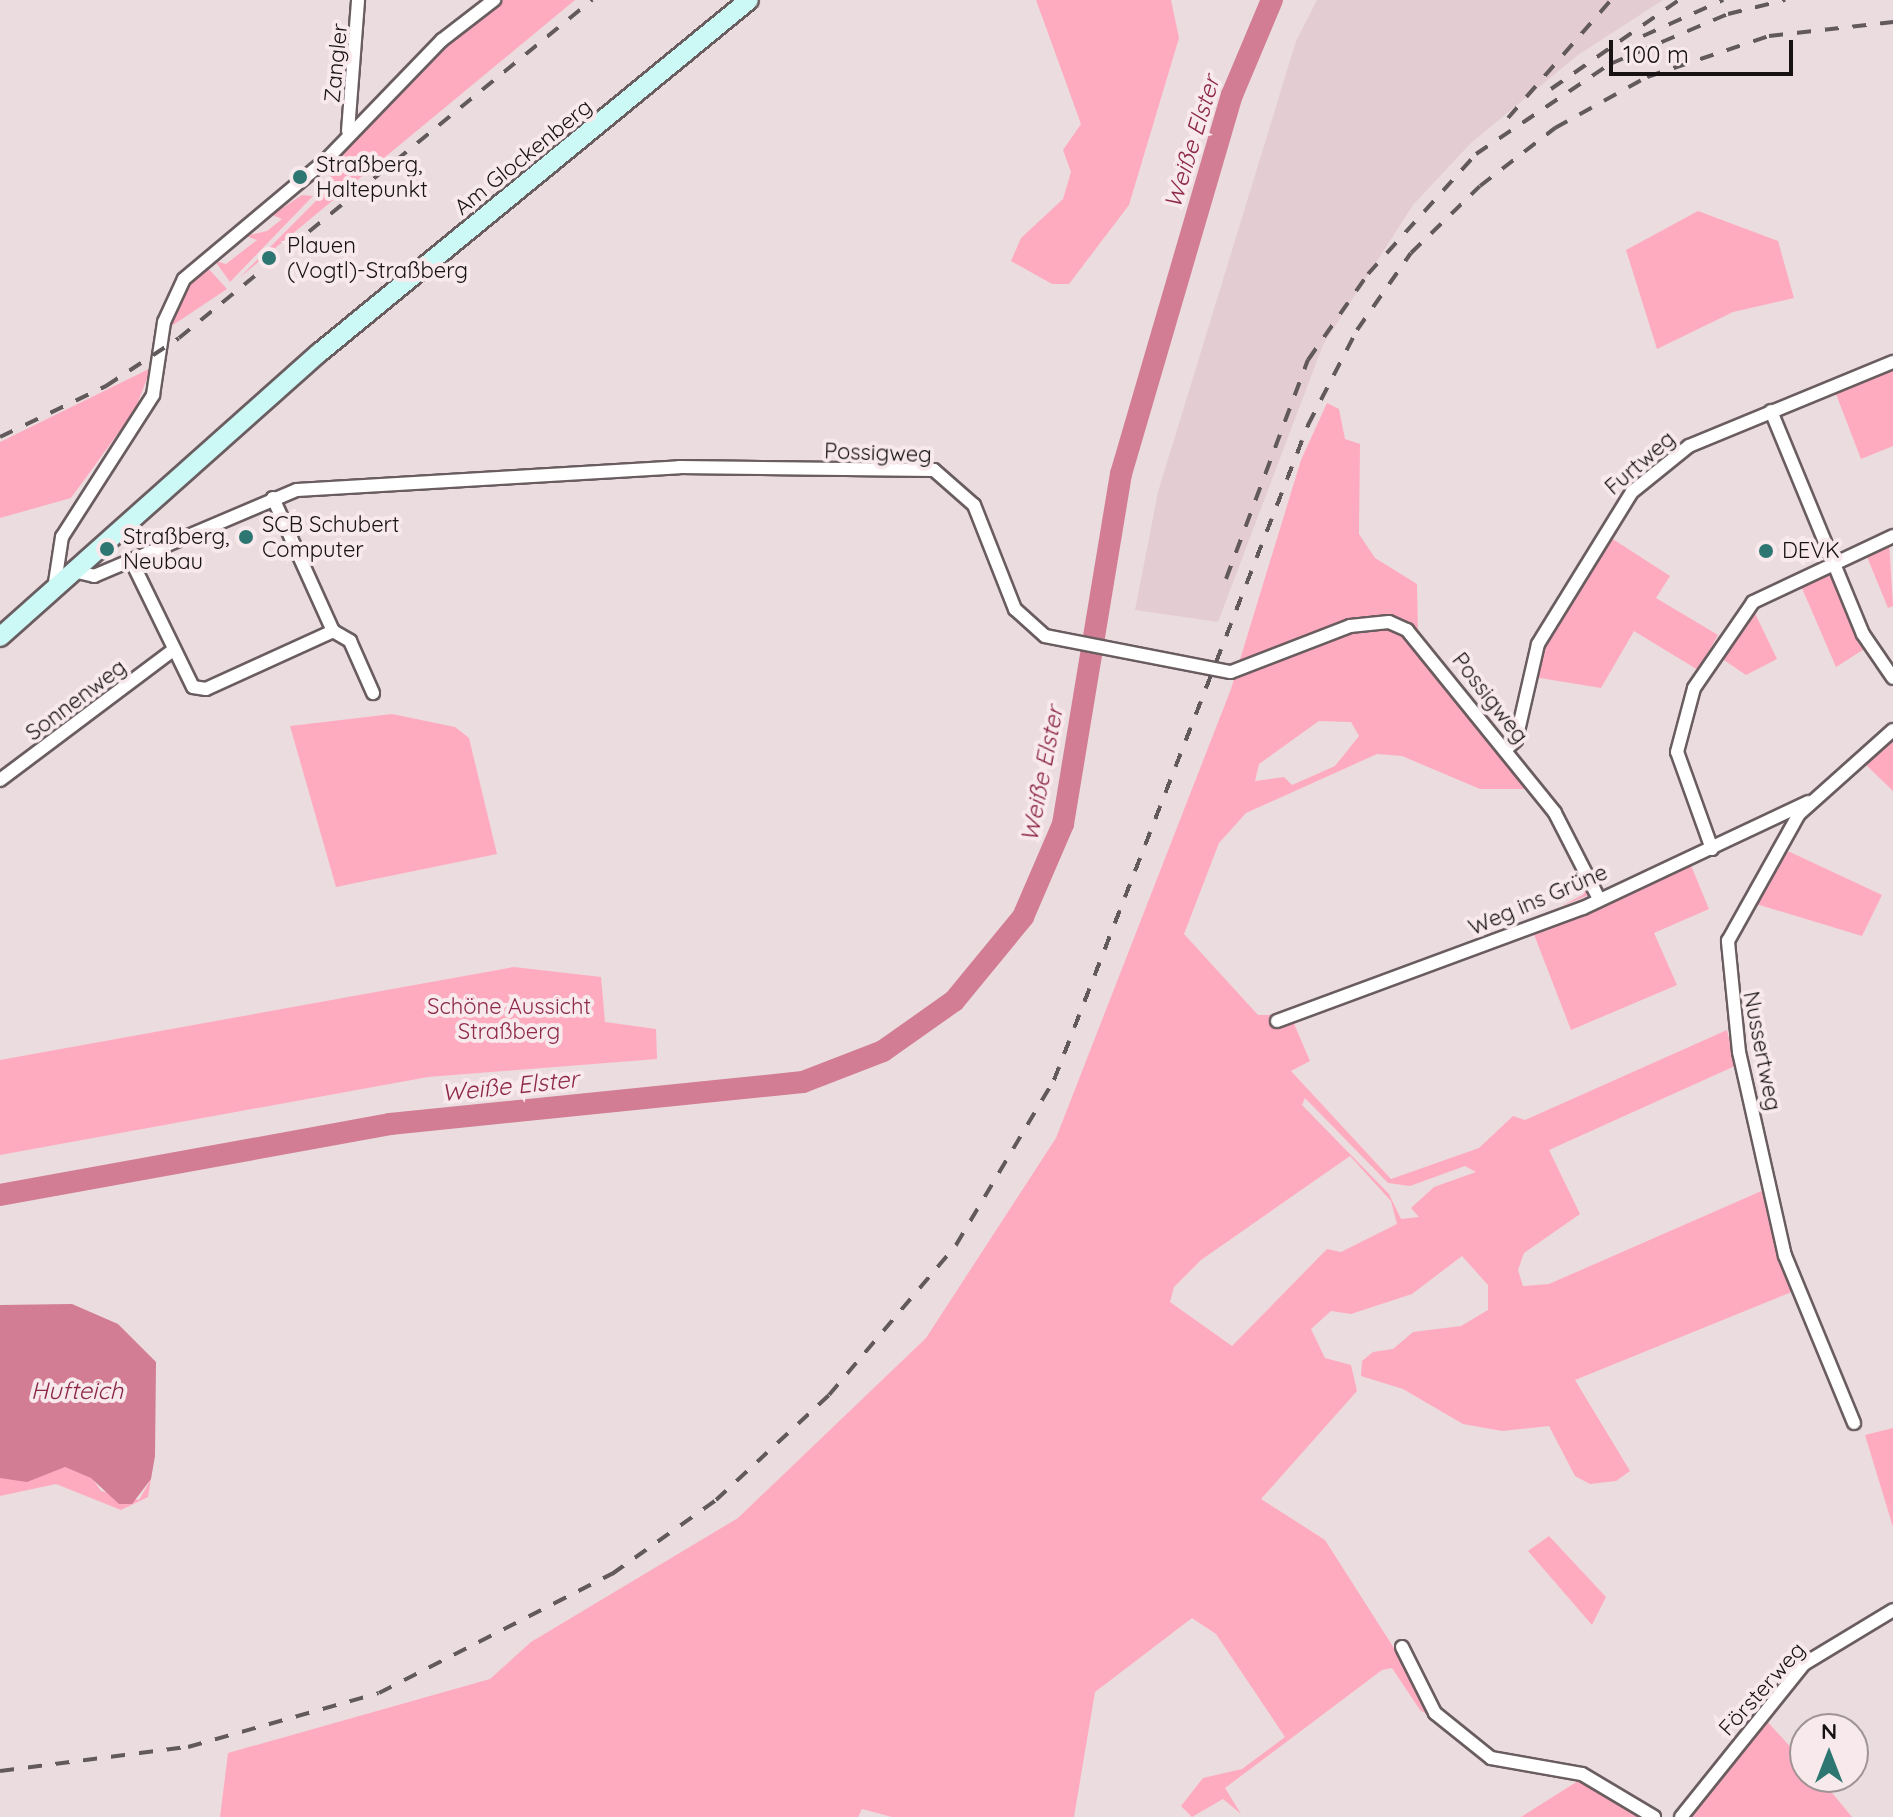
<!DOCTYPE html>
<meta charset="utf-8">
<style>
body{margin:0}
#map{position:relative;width:1893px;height:1817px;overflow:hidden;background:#ebdcdf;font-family:Quicksand,sans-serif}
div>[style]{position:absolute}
.built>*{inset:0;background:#e4cdd2}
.green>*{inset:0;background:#ffabbf}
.water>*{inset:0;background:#d27d93}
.river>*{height:22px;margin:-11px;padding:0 11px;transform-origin:11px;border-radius:11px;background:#d27d93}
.roads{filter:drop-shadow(2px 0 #6a5d60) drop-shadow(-2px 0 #6a5d60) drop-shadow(0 2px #6a5d60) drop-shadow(0 -2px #6a5d60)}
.street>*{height:12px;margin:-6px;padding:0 6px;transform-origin:6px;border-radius:6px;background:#fff}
.secondary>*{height:18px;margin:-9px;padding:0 9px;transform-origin:9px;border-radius:9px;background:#ccf8f5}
.rail>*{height:4px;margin-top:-2px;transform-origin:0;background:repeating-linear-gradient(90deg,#61595b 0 14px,transparent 0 28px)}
.dots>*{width:22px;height:22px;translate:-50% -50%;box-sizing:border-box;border:4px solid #f8e9ec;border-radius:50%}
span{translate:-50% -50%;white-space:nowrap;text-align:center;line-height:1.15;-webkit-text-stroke:8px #f8e9ec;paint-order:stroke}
.street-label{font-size:22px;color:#171213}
.poi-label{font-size:22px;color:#171213}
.left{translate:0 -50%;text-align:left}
.park-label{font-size:22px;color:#8f2a4d}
.water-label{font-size:24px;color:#8c274a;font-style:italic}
.north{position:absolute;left:1789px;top:1713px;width:80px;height:80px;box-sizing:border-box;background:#f8e9ec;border:2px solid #9e9395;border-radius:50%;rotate:0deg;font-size:22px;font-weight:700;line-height:32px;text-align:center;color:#171213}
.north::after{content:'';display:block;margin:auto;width:28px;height:36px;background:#2d7671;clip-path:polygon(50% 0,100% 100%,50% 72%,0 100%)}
.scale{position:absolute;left:1609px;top:40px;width:184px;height:36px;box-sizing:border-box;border:4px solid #171213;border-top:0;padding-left:10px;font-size:24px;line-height:28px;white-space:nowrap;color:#171213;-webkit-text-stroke:6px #f8e9ec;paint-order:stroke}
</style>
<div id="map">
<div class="built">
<i style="clip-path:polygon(1317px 0,1663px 0,1578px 55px,1471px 143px,1413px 205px,1323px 345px,1218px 622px,1135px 610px,1158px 492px,1296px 41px)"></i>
</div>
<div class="green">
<i style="clip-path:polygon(501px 0,575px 0,239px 278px,335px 182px,326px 170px,353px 141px,445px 44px)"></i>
<i style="clip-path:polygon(1036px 0,1171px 0,1179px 38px,1129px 205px,1069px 284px,1052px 284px,1011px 261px,1021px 238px,1063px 199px,1071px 172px,1063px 150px,1081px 124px)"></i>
<i style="clip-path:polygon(302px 195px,313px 196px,230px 282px,215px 261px,226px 264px,257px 240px,246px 236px,267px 231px,282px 219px,272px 215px)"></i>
<i style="clip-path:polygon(1698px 211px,1778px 241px,1794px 298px,1733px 312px,1657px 349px,1626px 250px)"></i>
<i style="clip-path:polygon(206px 266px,227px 289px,170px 327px,182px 293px)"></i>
<i style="clip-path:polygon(1893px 365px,1893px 446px,1861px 459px,1834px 389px)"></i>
<i style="clip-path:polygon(151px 368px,135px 410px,71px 498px,0 518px,0 442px)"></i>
<i style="clip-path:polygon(evenodd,1327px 403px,1339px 409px,1345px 439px,1360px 444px,1359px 534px,1375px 558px,1417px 584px,1418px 630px,1442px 675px,1563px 831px,1591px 894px,1292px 1019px,1310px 1061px,1291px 1071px,1391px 1179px,1479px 1148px,1513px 1116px,1525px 1120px,1727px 1030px,1735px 1066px,1549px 1150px,1580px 1214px,1524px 1253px,1518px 1270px,1523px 1286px,1549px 1284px,1766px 1189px,1794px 1291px,1575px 1380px,1630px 1471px,1616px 1481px,1590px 1484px,1575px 1476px,1549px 1426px,1502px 1431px,1463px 1424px,1403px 1389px,1361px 1376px,1362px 1361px,1373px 1352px,1393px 1349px,1413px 1332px,1461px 1326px,1488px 1310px,1488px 1285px,1462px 1256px,1412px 1294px,1351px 1314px,1331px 1311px,1311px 1329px,1325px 1358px,1351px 1365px,1357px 1391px,1261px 1499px,1325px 1540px,1443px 1725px,1420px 1710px,1392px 1668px,1382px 1670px,1225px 1788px,1241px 1814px,1223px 1799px,1192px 1817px,1181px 1806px,1203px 1778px,1242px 1769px,1285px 1737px,1216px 1634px,1192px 1618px,1095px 1692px,1074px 1817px,892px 1817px,862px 1809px,858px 1817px,220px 1817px,228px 1753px,490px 1679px,531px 1642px,738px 1518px,926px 1338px,1056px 1138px,1231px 689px,1301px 460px,1327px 403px,1319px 721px,1351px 722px,1359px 736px,1335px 766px,1292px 785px,1284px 777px,1255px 781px,1259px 764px,1319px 721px,1327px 403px,1377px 754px,1402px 756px,1480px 789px,1526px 789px,1561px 833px,1584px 894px,1536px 920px,1280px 1015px,1258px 1015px,1184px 934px,1219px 843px,1246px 813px,1377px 754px,1327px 403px,1305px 1098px,1388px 1183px,1410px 1186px,1465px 1166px,1476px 1172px,1434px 1187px,1411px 1208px,1419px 1217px,1401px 1219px,1389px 1194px,1302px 1105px,1305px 1098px,1327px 403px,1350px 1156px,1391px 1201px,1397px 1224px,1341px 1252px,1327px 1249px,1232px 1346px,1170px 1302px,1174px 1287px,1201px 1260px,1350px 1156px)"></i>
<i style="clip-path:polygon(1605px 534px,1670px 576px,1656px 598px,1718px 635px,1698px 670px,1634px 631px,1601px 688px,1534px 677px,1542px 639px)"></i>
<i style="clip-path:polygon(1889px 542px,1893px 606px,1888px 608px,1865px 552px)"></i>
<i style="clip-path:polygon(1823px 570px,1832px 574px,1866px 648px,1836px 667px,1798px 579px)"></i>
<i style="clip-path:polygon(1752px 607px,1777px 659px,1746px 675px,1718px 656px)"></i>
<i style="clip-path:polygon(392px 714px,455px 727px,469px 738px,497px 854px,336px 887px,290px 726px)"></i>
<i style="clip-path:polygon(1893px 734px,1893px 791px,1863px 762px)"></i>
<i style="clip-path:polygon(1790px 852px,1882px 895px,1862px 936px,1753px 903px,1775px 854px)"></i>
<i style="clip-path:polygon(1690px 863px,1709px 909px,1654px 933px,1677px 985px,1571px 1030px,1533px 932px)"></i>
<i style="clip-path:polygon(514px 967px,601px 977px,605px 1022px,656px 1029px,657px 1059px,428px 1077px,0 1155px,0 1060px)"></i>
<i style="clip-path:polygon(1893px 1428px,1893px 1527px,1865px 1435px)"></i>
<i style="clip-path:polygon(65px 1467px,92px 1478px,101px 1491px,139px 1500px,151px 1479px,148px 1497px,121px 1510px,56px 1484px,0 1496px,0 1478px)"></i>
<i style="clip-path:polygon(1549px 1536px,1606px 1597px,1592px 1625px,1528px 1551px)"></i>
<i style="clip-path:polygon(1764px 1718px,1805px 1763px,1805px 1777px,1819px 1777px,1852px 1817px,1689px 1817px)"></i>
<i style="clip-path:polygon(1578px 1781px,1629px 1802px,1647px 1817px,1521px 1817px)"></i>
</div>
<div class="water">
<i style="clip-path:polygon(72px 1304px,118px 1324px,156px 1362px,155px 1456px,151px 1479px,132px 1504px,119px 1504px,91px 1478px,65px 1467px,27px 1482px,0 1478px,0 1305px)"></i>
</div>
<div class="river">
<i style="left:0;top:1195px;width:396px;rotate:-10.3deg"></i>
<i style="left:390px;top:1124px;width:415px;rotate:-5.8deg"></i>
<i style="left:803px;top:1082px;width:86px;rotate:-21.2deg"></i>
<i style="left:883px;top:1051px;width:87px;rotate:-35.2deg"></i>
<i style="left:954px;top:1001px;width:109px;rotate:-50.6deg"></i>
<i style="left:1023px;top:917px;width:101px;rotate:-66.7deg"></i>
<i style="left:1063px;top:824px;width:355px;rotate:-80.6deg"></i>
<i style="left:1121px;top:474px;width:395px;rotate:-73.7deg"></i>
<i style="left:1232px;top:95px;width:103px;rotate:-67.2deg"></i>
</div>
<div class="roads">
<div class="street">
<i style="left:348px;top:131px;width:131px;rotate:-85.6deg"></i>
<i style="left:1771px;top:411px;width:241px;rotate:67.6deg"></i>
<i style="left:1863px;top:634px;width:53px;rotate:55.7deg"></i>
<i style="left:131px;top:560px;width:141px;rotate:64deg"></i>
<i style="left:193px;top:687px;width:13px;rotate:9deg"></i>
<i style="left:206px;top:689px;width:140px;rotate:-24.5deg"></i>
<i style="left:333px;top:631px;width:146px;rotate:-114.3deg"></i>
<i style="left:73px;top:571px;width:22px;rotate:13deg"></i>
<i style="left:94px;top:576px;width:220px;rotate:-23deg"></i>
<i style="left:297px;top:490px;width:383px;rotate:-3.4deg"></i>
<i style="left:679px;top:467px;width:255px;rotate:0.7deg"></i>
<i style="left:934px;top:470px;width:53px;rotate:41.2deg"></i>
<i style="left:974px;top:505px;width:112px;rotate:68.5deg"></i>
<i style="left:1015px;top:609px;width:40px;rotate:42deg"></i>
<i style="left:1045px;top:636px;width:189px;rotate:11deg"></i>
<i style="left:1231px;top:672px;width:128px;rotate:-21.1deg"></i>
<i style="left:1350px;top:626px;width:39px;rotate:-6deg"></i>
<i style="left:1389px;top:622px;width:20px;rotate:24deg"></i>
<i style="left:1407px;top:630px;width:235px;rotate:51deg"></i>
<i style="left:1555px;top:813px;width:94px;rotate:62.9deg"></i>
<i style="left:54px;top:589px;width:53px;rotate:-81.3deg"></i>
<i style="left:62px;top:537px;width:169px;rotate:-57.3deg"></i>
<i style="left:153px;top:395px;width:74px;rotate:-81.4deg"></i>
<i style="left:164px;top:322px;width:47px;rotate:-65.1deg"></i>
<i style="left:184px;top:279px;width:185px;rotate:-40deg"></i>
<i style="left:326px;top:160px;width:167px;rotate:-46deg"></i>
<i style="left:442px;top:40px;width:66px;rotate:-37.6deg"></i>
<i style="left:333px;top:631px;width:20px;rotate:30deg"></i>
<i style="left:350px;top:641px;width:57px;rotate:66.1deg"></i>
<i style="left:1505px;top:750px;width:15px;rotate:-42deg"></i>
<i style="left:1516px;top:740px;width:98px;rotate:-77.1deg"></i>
<i style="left:1538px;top:644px;width:179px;rotate:-58.3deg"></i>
<i style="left:1632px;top:492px;width:73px;rotate:-38.9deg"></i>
<i style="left:1689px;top:446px;width:221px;rotate:-22.4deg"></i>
<i style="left:0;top:780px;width:216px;rotate:-36.9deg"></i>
<i style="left:1712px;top:849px;width:103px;rotate:-109.8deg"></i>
<i style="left:1677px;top:752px;width:66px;rotate:-75.1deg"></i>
<i style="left:1694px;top:688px;width:104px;rotate:-55.5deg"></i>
<i style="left:1753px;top:602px;width:155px;rotate:-25.2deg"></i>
<i style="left:1277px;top:1021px;width:326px;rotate:-20.3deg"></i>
<i style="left:1583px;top:908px;width:249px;rotate:-25.2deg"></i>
<i style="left:1854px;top:1423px;width:181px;rotate:-112.4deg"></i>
<i style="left:1785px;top:1256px;width:209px;rotate:-102.7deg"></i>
<i style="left:1739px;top:1052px;width:112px;rotate:-95.7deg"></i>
<i style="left:1728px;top:941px;width:145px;rotate:-60.8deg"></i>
<i style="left:1799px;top:814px;width:126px;rotate:-41.8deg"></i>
<i style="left:1402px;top:1647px;width:74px;rotate:63.4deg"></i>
<i style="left:1435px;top:1713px;width:72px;rotate:38.8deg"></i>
<i style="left:1491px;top:1758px;width:92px;rotate:10deg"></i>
<i style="left:1582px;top:1774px;width:84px;rotate:30.8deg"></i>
<i style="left:1681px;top:1817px;width:196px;rotate:-51.2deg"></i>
<i style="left:1804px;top:1664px;width:104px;rotate:-31.2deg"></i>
</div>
<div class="secondary">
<i style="left:0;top:637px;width:427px;rotate:-41.7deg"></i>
<i style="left:319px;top:353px;width:556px;rotate:-39.38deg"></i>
</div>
</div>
<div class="rail">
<i style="left:1643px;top:36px;width:88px;rotate:-24.2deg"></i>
<i style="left:1551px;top:89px;width:156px;rotate:-34.8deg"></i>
<i style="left:1508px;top:118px;width:157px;rotate:-48.9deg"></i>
<i style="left:0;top:437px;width:118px;rotate:-25.7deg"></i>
<i style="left:106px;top:386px;width:87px;rotate:-33.3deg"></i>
<i style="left:179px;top:338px;width:534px;rotate:-39.3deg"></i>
<i style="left:1226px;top:579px;width:234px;rotate:-69.5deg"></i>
<i style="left:1308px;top:360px;width:105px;rotate:-55.1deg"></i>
<i style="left:1368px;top:274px;width:161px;rotate:-48deg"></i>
<i style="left:1476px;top:154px;width:161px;rotate:-33.9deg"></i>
<i style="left:1610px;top:64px;width:128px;rotate:-23deg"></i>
<i style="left:1728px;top:14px;width:59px;rotate:-13.8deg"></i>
<i style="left:0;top:1771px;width:190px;rotate:-7.3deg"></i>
<i style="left:188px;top:1747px;width:198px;rotate:-15.8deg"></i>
<i style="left:379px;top:1693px;width:262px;rotate:-27.1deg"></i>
<i style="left:612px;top:1574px;width:128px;rotate:-35.4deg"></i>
<i style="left:716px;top:1500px;width:154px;rotate:-42.9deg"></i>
<i style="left:829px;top:1395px;width:197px;rotate:-49.7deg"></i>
<i style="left:956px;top:1245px;width:192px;rotate:-59.3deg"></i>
<i style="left:1054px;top:1080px;width:703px;rotate:-68.8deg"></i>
<i style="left:1308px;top:425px;width:107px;rotate:-62.7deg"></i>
<i style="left:1357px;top:330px;width:94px;rotate:-55deg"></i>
<i style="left:1411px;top:253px;width:96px;rotate:-44.2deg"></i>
<i style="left:1480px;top:186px;width:95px;rotate:-37.7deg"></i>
<i style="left:1555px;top:128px;width:105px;rotate:-29deg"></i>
<i style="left:1647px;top:77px;width:129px;rotate:-18.6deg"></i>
<i style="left:1769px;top:36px;width:125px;rotate:-6.4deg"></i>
</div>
<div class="dots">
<i style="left:300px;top:177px;background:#2d7671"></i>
<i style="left:269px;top:258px;background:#2d7671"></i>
<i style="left:246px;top:537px;background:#2d7671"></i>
<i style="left:107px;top:549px;background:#2d7671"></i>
<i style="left:1766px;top:551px;background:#2d7671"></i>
</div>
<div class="street-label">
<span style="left:336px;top:63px;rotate:-84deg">Zangler</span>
<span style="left:523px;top:157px;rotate:-39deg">Am Glockenberg</span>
<span style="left:878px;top:453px;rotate:2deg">Possigweg</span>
<span style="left:1640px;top:463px;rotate:-41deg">Furtweg</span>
<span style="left:1490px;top:698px;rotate:52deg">Possigweg</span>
<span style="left:76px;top:700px;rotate:-37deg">Sonnenweg</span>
<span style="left:1538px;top:900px;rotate:-23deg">Weg ins Grüne</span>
<span style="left:1762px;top:1051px;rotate:79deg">Nussertweg</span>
<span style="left:1762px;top:1689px;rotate:-48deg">Försterweg</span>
</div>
<div class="poi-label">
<span class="left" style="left:316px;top:177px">Straßberg,<br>Haltepunkt</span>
<span class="left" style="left:287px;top:258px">Plauen<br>(Vogtl)-Straßberg</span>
<span class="left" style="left:262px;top:537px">SCB Schubert<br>Computer</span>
<span class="left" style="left:123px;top:549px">Straßberg,<br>Neubau</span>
<span class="left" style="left:1782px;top:551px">DEVK</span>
</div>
<div class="park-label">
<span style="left:509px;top:1019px">Schöne Aussicht<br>Straßberg</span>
</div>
<div class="water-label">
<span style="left:1192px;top:142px;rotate:-73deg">Weiße Elster</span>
<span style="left:1042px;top:774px;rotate:-79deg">Weiße Elster</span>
<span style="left:510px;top:1086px;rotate:-6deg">Weiße Elster</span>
<span style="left:77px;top:1391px">Hufteich</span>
</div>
<div class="north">N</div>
<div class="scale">100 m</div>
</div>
